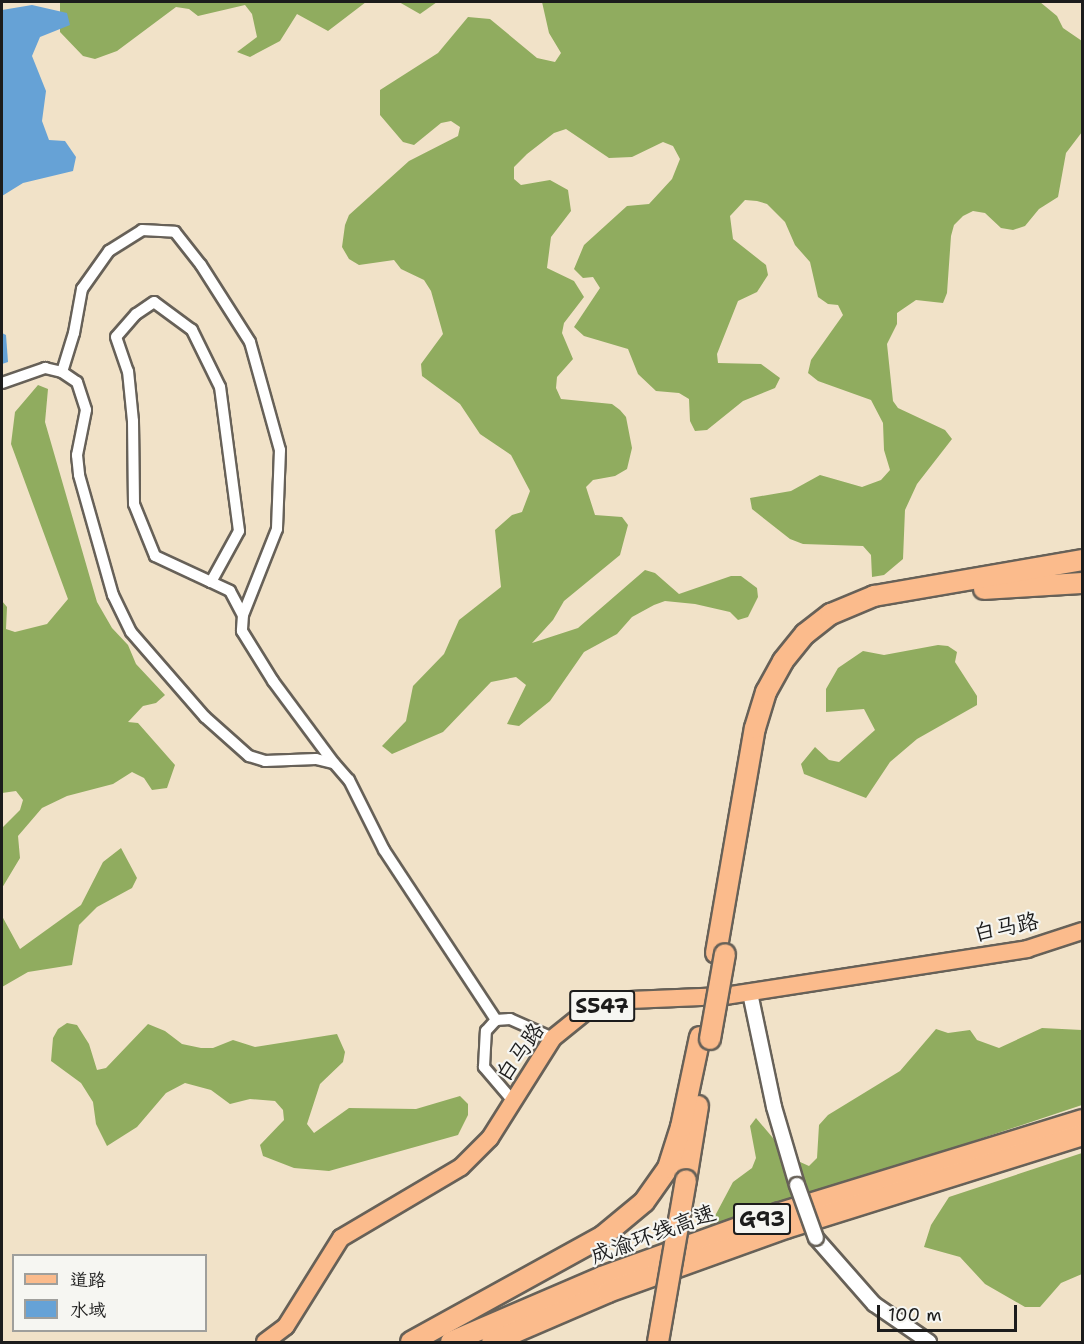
<!DOCTYPE html>
<meta charset="utf-8">
<style>
body{margin:0}
#map{position:relative;width:1084px;height:1344px;overflow:hidden;background:#f1e2c8;font-family:"Shantell Sans","LXGW WenKai TC",sans-serif}
div>[style]{position:absolute}
.forest>*{inset:0;background:#90ac5f}
.water>*{inset:0;background:#66a2d6}
.roads{filter:drop-shadow(2px 0 #676158) drop-shadow(-2px 0 #676158) drop-shadow(0 2px #676158) drop-shadow(0 -2px #676158)}
.minor>*{height:10px;margin:-5px;padding:0 5px;transform-origin:5px;border-radius:5px;background:#fff}
.tertiary>*{height:14px;margin:-7px;padding:0 7px;transform-origin:7px;border-radius:7px;background:#fff}
.primary>*{height:16px;margin:-8px;padding:0 8px;transform-origin:8px;border-radius:8px;background:#fbbb8c}
.motorway>*{height:20px;margin:-10px;padding:0 10px;transform-origin:10px;border-radius:10px;background:#fbbb8c}
.bridges{filter:drop-shadow(2px 0 #676158) drop-shadow(-2px 0 #676158) drop-shadow(0 2px #676158) drop-shadow(0 -2px #676158)}
.tertiary-bridge>*{height:14px;margin:-7px;padding:0 7px;transform-origin:7px;border-radius:7px;background:#fff}
.motorway-bridge>*{height:20px;margin:-10px;padding:0 10px;transform-origin:10px;border-radius:10px;background:#fbbb8c}
span{translate:-50% -50%;white-space:nowrap;text-align:center;line-height:1.15;-webkit-text-stroke:4.5px #f6f6f2;paint-order:stroke}
.shield-label span{padding:2px 4px;background:#f6f6f2;border:2px solid;border-radius:4px;-webkit-text-stroke-width:0}
.shield-label{font-size:21px;color:#1c1c1c;font-weight:700}
.street-label{font-size:22px;color:#1c1c1c}
.frame{position:absolute;inset:0;border:3px solid #1c1c1c;pointer-events:none}
.legend{position:absolute;left:12px;top:1254px;width:195px;height:78px;box-sizing:border-box;background:#f6f6f2;border:2px solid #9f9f9c;margin:0;padding:8px 10px;list-style:none;font-size:18px;color:#1c1c1c}
.legend li{display:flex;align-items:center;gap:12px;height:30px}
.legend b{width:30px;border:2px solid #9f9f9c}
.scale{position:absolute;left:877px;top:1305px;width:140px;height:27px;box-sizing:border-box;border:3px solid #1c1c1c;border-top:0;padding-left:8px;font-size:18px;line-height:21px;white-space:nowrap;color:#1c1c1c;-webkit-text-stroke:4px #f6f6f2;paint-order:stroke}
</style>
<div id="map">
<div class="forest">
<i style="clip-path:polygon(60px 2px,366px 2px,328px 31px,297px 14px,280px 41px,250px 57px,237px 52px,257px 37px,252px 14px,245px 5px,198px 16px,189px 9px,176px 7px,117px 51px,95px 59px,83px 56px,60px 32px)"></i>
<i style="clip-path:polygon(399px 2px,437px 2px,420px 14px)"></i>
<i style="clip-path:polygon(542px 2px,1040px 2px,1057px 16px,1063px 28px,1082px 41px,1082px 132px,1066px 153px,1058px 197px,1039px 209px,1025px 226px,1013px 230px,1001px 228px,985px 213px,973px 211px,963px 216px,954px 225px,951px 236px,947px 293px,943px 303px,916px 300px,897px 313px,897px 324px,887px 344px,893px 401px,898px 408px,945px 430px,952px 439px,917px 484px,905px 510px,903px 559px,884px 575px,872px 577px,871px 555px,863px 546px,803px 544px,790px 539px,752px 509px,750px 498px,791px 491px,820px 475px,862px 487px,881px 480px,890px 470px,884px 450px,883px 423px,871px 400px,818px 381px,808px 373px,811px 360px,843px 315px,838px 305px,828px 304px,818px 297px,810px 262px,795px 245px,785px 222px,767px 204px,757px 201px,745px 200px,730px 216px,733px 239px,766px 265px,768px 275px,757px 292px,738px 301px,717px 354px,718px 363px,761px 364px,780px 378px,775px 388px,743px 401px,707px 430px,695px 431px,690px 421px,689px 399px,679px 393px,656px 391px,638px 374px,628px 349px,584px 336px,574px 327px,600px 288px,593px 277px,583px 278px,574px 269px,584px 245px,627px 206px,649px 204px,672px 179px,680px 159px,673px 146px,663px 142px,632px 157px,609px 158px,566px 129px,554px 133px,527px 154px,514px 167px,514px 179px,521px 185px,550px 180px,568px 190px,571px 211px,551px 237px,547px 268px,574px 281px,584px 297px,564px 323px,562px 333px,573px 359px,557px 377px,556px 388px,561px 399px,612px 404px,620px 410px,626px 417px,632px 448px,627px 469px,615px 476px,593px 480px,586px 487px,595px 515px,622px 517px,628px 525px,620px 555px,564px 601px,553px 620px,532px 643px,578px 628px,645px 570px,655px 573px,679px 594px,731px 576px,741px 576px,757px 588px,758px 597px,748px 617px,738px 620px,730px 612px,695px 604px,665px 601px,654px 605px,632px 617px,617px 634px,584px 652px,550px 701px,519px 726px,507px 724px,526px 685px,516px 677px,491px 682px,443px 732px,392px 754px,382px 746px,406px 721px,413px 686px,444px 654px,459px 620px,501px 587px,495px 530px,512px 515px,522px 512px,530px 491px,511px 455px,480px 434px,460px 404px,422px 376px,421px 364px,443px 334px,431px 291px,424px 280px,401px 269px,394px 260px,359px 265px,349px 259px,342px 247px,345px 225px,349px 215px,409px 161px,458px 136px,460px 127px,451px 121px,441px 123px,414px 145px,403px 142px,380px 115px,380px 90px,438px 53px,468px 17px,490px 19px,537px 58px,555px 62px,561px 53px,549px 33px)"></i>
<i style="clip-path:polygon(38px 385px,48px 389px,45px 422px,97px 602px,112px 628px,128px 645px,136px 664px,165px 695px,156px 703px,143px 706px,128px 722px,138px 723px,175px 765px,167px 788px,152px 790px,144px 778px,132px 772px,113px 784px,67px 796px,42px 808px,18px 836px,20px 858px,2px 888px,2px 828px,20px 810px,23px 800px,16px 791px,2px 793px,2px 601px,7px 607px,6px 629px,15px 632px,47px 624px,68px 599px,11px 444px,15px 412px)"></i>
<i style="clip-path:polygon(938px 645px,948px 646px,957px 652px,955px 662px,977px 696px,977px 705px,917px 739px,890px 762px,866px 798px,804px 774px,801px 764px,815px 747px,829px 760px,839px 762px,875px 730px,864px 709px,826px 712px,826px 689px,838px 668px,863px 651px,884px 655px)"></i>
<i style="clip-path:polygon(121px 848px,137px 878px,132px 888px,97px 907px,79px 925px,72px 965px,28px 972px,2px 987px,2px 916px,20px 949px,81px 905px,103px 862px)"></i>
<i style="clip-path:polygon(67px 1023px,77px 1025px,89px 1044px,97px 1070px,106px 1068px,148px 1024px,165px 1031px,182px 1044px,201px 1048px,213px 1048px,233px 1040px,255px 1047px,337px 1034px,345px 1052px,343px 1062px,320px 1084px,307px 1124px,314px 1133px,349px 1108px,416px 1109px,460px 1096px,468px 1104px,468px 1115px,458px 1135px,329px 1171px,294px 1168px,263px 1156px,260px 1145px,284px 1120px,283px 1110px,275px 1101px,250px 1099px,230px 1104px,211px 1090px,185px 1083px,166px 1093px,137px 1127px,107px 1146px,96px 1124px,93px 1102px,81px 1083px,51px 1061px,53px 1038px,58px 1029px)"></i>
<i style="clip-path:polygon(1042px 1028px,1082px 1030px,1082px 1105px,708px 1229px,733px 1182px,752px 1168px,756px 1158px,750px 1126px,756px 1118px,789px 1157px,809px 1166px,817px 1158px,819px 1125px,828px 1115px,900px 1071px,936px 1029px,948px 1033px,970px 1030px,977px 1040px,999px 1048px)"></i>
<i style="clip-path:polygon(1082px 1153px,1082px 1274px,1061px 1283px,1040px 1307px,1025px 1307px,985px 1284px,960px 1257px,924px 1247px,931px 1225px,949px 1197px)"></i>
</div>
<div class="water">
<i style="clip-path:polygon(32px 5px,67px 13px,70px 25px,40px 37px,32px 56px,46px 91px,42px 121px,49px 140px,65px 141px,76px 157px,73px 171px,23px 183px,2px 196px,2px 10px)"></i>
<i style="clip-path:polygon(2px 333px,6px 335px,8px 362px,2px 364px)"></i>
</div>
<div class="roads">
<div class="minor">
<i style="left:62px;top:372px;width:41px;rotate:-72.9deg"></i>
<i style="left:74px;top:333px;width:45px;rotate:-79.7deg"></i>
<i style="left:82px;top:289px;width:47px;rotate:-54.6deg"></i>
<i style="left:109px;top:251px;width:39px;rotate:-32deg"></i>
<i style="left:142px;top:230px;width:33px;rotate:3deg"></i>
<i style="left:175px;top:232px;width:42px;rotate:51.8deg"></i>
<i style="left:201px;top:265px;width:91px;rotate:57.5deg"></i>
<i style="left:250px;top:342px;width:112px;rotate:74.5deg"></i>
<i style="left:280px;top:450px;width:79px;rotate:92.2deg"></i>
<i style="left:277px;top:529px;width:92px;rotate:111.6deg"></i>
<i style="left:243px;top:615px;width:16px;rotate:94deg"></i>
<i style="left:242px;top:631px;width:59px;rotate:58.2deg"></i>
<i style="left:273px;top:681px;width:102px;rotate:53.4deg"></i>
<i style="left:2px;top:383px;width:46px;rotate:-19.2deg"></i>
<i style="left:45px;top:368px;width:17px;rotate:13deg"></i>
<i style="left:62px;top:372px;width:18px;rotate:34deg"></i>
<i style="left:77px;top:382px;width:29px;rotate:72deg"></i>
<i style="left:86px;top:410px;width:46px;rotate:101.3deg"></i>
<i style="left:77px;top:455px;width:20px;rotate:84deg"></i>
<i style="left:79px;top:475px;width:125px;rotate:74.2deg"></i>
<i style="left:113px;top:595px;width:41px;rotate:64.1deg"></i>
<i style="left:131px;top:632px;width:113px;rotate:49deg"></i>
<i style="left:205px;top:717px;width:59px;rotate:41.6deg"></i>
<i style="left:249px;top:756px;width:17px;rotate:17deg"></i>
<i style="left:265px;top:761px;width:51px;rotate:-2.2deg"></i>
<i style="left:316px;top:759px;width:18px;rotate:13deg"></i>
<i style="left:334px;top:763px;width:23px;rotate:49deg"></i>
<i style="left:349px;top:780px;width:78px;rotate:63.4deg"></i>
<i style="left:384px;top:850px;width:204px;rotate:56.6deg"></i>
<i style="left:211px;top:582px;width:58px;rotate:-61.2deg"></i>
<i style="left:239px;top:531px;width:145px;rotate:-97.5deg"></i>
<i style="left:220px;top:387px;width:64px;rotate:-116.2deg"></i>
<i style="left:192px;top:330px;width:47px;rotate:-143.6deg"></i>
<i style="left:154px;top:302px;width:22px;rotate:146deg"></i>
<i style="left:136px;top:314px;width:30px;rotate:131deg"></i>
<i style="left:116px;top:337px;width:36px;rotate:71deg"></i>
<i style="left:128px;top:371px;width:50px;rotate:84.3deg"></i>
<i style="left:133px;top:421px;width:83px;rotate:89.3deg"></i>
<i style="left:134px;top:504px;width:56px;rotate:68deg"></i>
<i style="left:155px;top:556px;width:62px;rotate:24.9deg"></i>
<i style="left:211px;top:582px;width:21px;rotate:25deg"></i>
<i style="left:230px;top:591px;width:27px;rotate:62deg"></i>
<i style="left:513px;top:1101px;width:45px;rotate:-130.5deg"></i>
<i style="left:484px;top:1067px;width:36px;rotate:-87deg"></i>
<i style="left:486px;top:1031px;width:15px;rotate:-48deg"></i>
<i style="left:496px;top:1020px;width:14px;rotate:-4deg"></i>
<i style="left:510px;top:1019px;width:47px;rotate:23.8deg"></i>
</div>
<div class="tertiary">
<i style="left:750px;top:993px;width:116px;rotate:78.1deg"></i>
<i style="left:774px;top:1107px;width:81px;rotate:73.6deg"></i>
<i style="left:816px;top:1238px;width:88px;rotate:48.7deg"></i>
<i style="left:874px;top:1304px;width:67px;rotate:34.6deg"></i>
</div>
<div class="primary">
<i style="left:265px;top:1342px;width:26px;rotate:-37deg"></i>
<i style="left:286px;top:1326px;width:104px;rotate:-58deg"></i>
<i style="left:341px;top:1238px;width:139px;rotate:-30.6deg"></i>
<i style="left:461px;top:1167px;width:41px;rotate:-45deg"></i>
<i style="left:490px;top:1138px;width:118px;rotate:-57.8deg"></i>
<i style="left:553px;top:1038px;width:46px;rotate:-38.9deg"></i>
<i style="left:589px;top:1009px;width:42px;rotate:-12.4deg"></i>
<i style="left:630px;top:1000px;width:95px;rotate:-2.4deg"></i>
<i style="left:725px;top:996px;width:306px;rotate:-8.8deg"></i>
<i style="left:1027px;top:949px;width:58px;rotate:-18.1deg"></i>
</div>
<div class="motorway">
<i style="left:984px;top:589px;width:98px;rotate:-3.5deg"></i>
<i style="left:716px;top:953px;width:228px;rotate:-80.2deg"></i>
<i style="left:755px;top:728px;width:38px;rotate:-73deg"></i>
<i style="left:766px;top:692px;width:35px;rotate:-61deg"></i>
<i style="left:783px;top:661px;width:35px;rotate:-51deg"></i>
<i style="left:805px;top:634px;width:33px;rotate:-38deg"></i>
<i style="left:831px;top:614px;width:47px;rotate:-22.7deg"></i>
<i style="left:874px;top:596px;width:211px;rotate:-9.8deg"></i>
<i style="left:686px;top:1180px;width:75px;rotate:-80.8deg"></i>
<i style="left:411px;top:1342px;width:219px;rotate:-28.9deg"></i>
<i style="left:603px;top:1236px;width:53px;rotate:-39.7deg"></i>
<i style="left:644px;top:1202px;width:42px;rotate:-54.8deg"></i>
<i style="left:668px;top:1168px;width:43px;rotate:-72.4deg"></i>
<i style="left:681px;top:1127px;width:92px;rotate:-78.1deg"></i>
<i style="left:451px;top:1342px;width:164px;rotate:-23.3deg"></i>
<i style="left:602px;top:1277px;width:189px;rotate:-19.8deg"></i>
<i style="left:780px;top:1213px;width:316px;rotate:-17.1deg"></i>
<i style="left:492px;top:1342px;width:126px;rotate:-23.3deg"></i>
<i style="left:608px;top:1292px;width:189px;rotate:-19.8deg"></i>
<i style="left:786px;top:1228px;width:310px;rotate:-17.4deg"></i>
</div>
</div>
<div class="bridges">
<div class="tertiary-bridge">
<i style="left:797px;top:1185px;width:56px;rotate:70.3deg"></i>
</div>
<div class="motorway-bridge">
<i style="left:710px;top:1039px;width:86px;rotate:-80deg"></i>
<i style="left:658px;top:1342px;width:164px;rotate:-80.2deg"></i>
</div>
</div>
<div class="shield-label">
<span style="left:602px;top:1006px">S547</span>
<span style="left:762px;top:1219px">G93</span>
</div>
<div class="street-label">
<span style="left:1006px;top:927px;rotate:-12deg">白马路</span>
<span style="left:520px;top:1052px;rotate:-55deg">白马路</span>
<span style="left:653px;top:1234px;rotate:-20deg">成渝环线高速</span>
</div>
<div class="frame"></div>
<ul class="legend">
<li><b style="height:8px;background:#fbbb8c"></b>道路</li>
<li><b style="height:16px;background:#66a2d6"></b>水域</li>
</ul>
<div class="scale">100 m</div>
</div>
